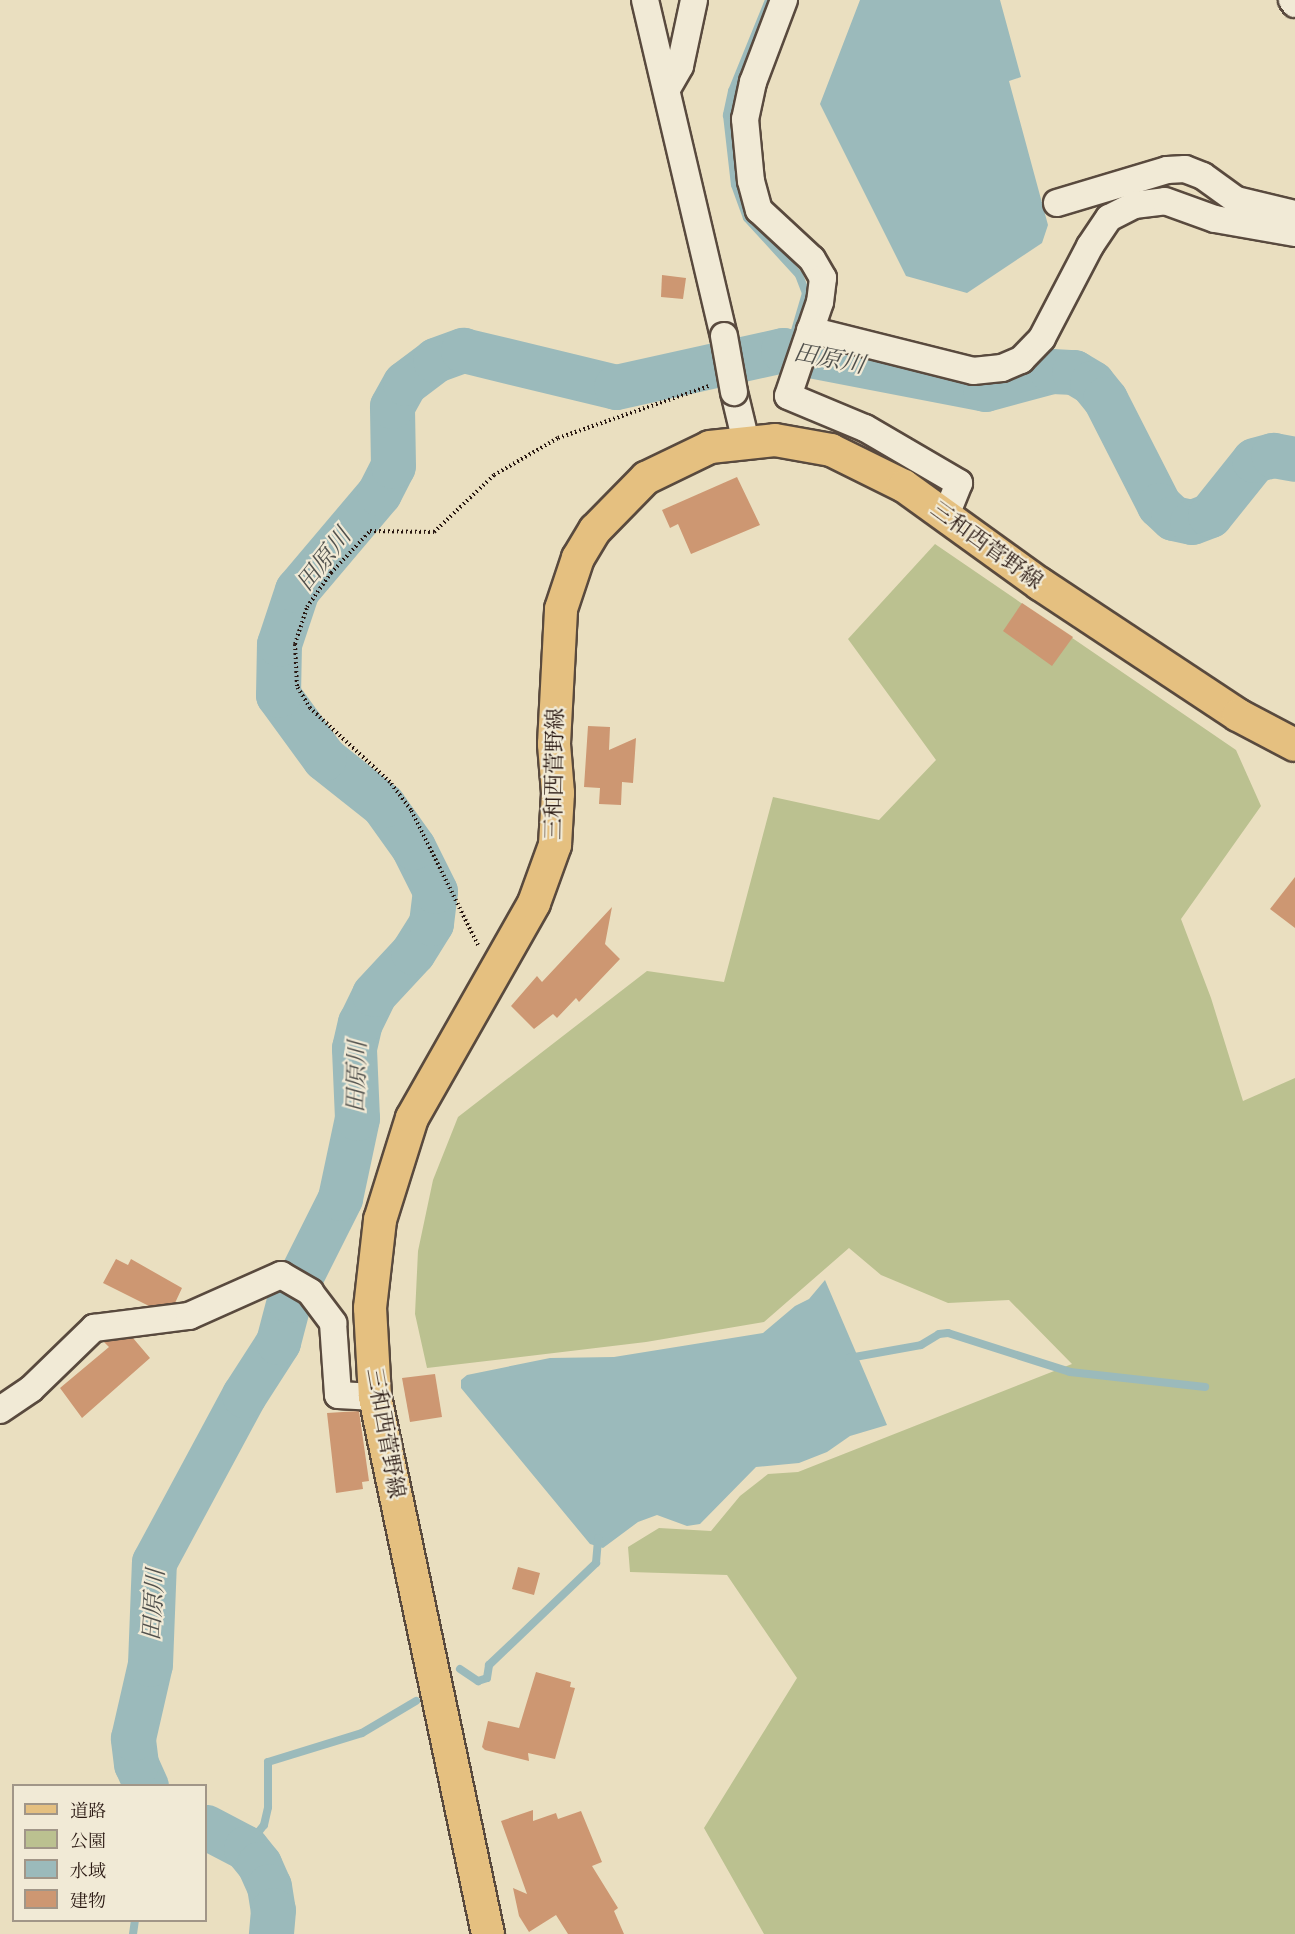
<!DOCTYPE html>
<meta charset="utf-8">
<style>
body{margin:0}
#map{position:relative;width:1295px;height:1934px;overflow:hidden;background:#eadfc0;font-family:"IM FELL Great Primer","Noto Serif JP",serif}
div>[style]{position:absolute}
.green>*{inset:0;background:#bbc190}
.water>*{inset:0;background:#9bbabb}
.stream>*{height:8px;margin:-4px;padding:0 4px;transform-origin:4px;border-radius:4px;background:#9bbabb}
.river>*{height:45px;margin:-22.5px;padding:0 22.5px;transform-origin:22.5px;border-radius:22.5px;background:#9bbabb}
.building>*{inset:0;background:#cd9772}
.path>*{height:4px;margin-top:-2px;transform-origin:0;background:repeating-linear-gradient(90deg,#291812 0 1.5px,transparent 0 4.5px)}
.roads{filter:drop-shadow(2px 0 #594a3e) drop-shadow(-2px 0 #594a3e) drop-shadow(0 2px #594a3e) drop-shadow(0 -2px #594a3e)}
.minor>*{height:26px;margin:-13px;padding:0 13px;transform-origin:13px;border-radius:13px;background:#f1ead6}
.major>*{height:32px;margin:-16px;padding:0 16px;transform-origin:16px;border-radius:16px;background:#e5c080}
.bridges{filter:drop-shadow(2px 0 #594a3e) drop-shadow(-2px 0 #594a3e) drop-shadow(0 2px #594a3e) drop-shadow(0 -2px #594a3e)}
.minor-bridge>*{height:26px;margin:-13px;padding:0 13px;transform-origin:13px;border-radius:13px;background:#f1ead6}
span{translate:-50% -50%;white-space:nowrap;text-align:center;line-height:1.15;-webkit-text-stroke:4.5px #f1ead6;paint-order:stroke}
.street-label{font-size:22px;color:#291812}
.water-label{font-size:24px;color:#51514d;font-style:italic}
.legend{position:absolute;left:12px;top:1784px;width:195px;height:138px;box-sizing:border-box;background:#f1ead6;border:2px solid #a19688;margin:0;padding:8px 10px;list-style:none;font-size:18px;color:#291812}
.legend li{display:flex;align-items:center;gap:12px;height:30px}
.legend b{width:30px;border:2px solid #a19688}
</style>
<div id="map">
<div class="green">
<i style="clip-path:polygon(935px 544px,1236px 750px,1261px 806px,1181px 919px,1211px 998px,1243px 1101px,1295px 1078px,1295px 1934px,764px 1934px,704px 1828px,797px 1678px,727px 1575px,630px 1572px,628px 1547px,659px 1528px,711px 1531px,740px 1496px,768px 1474px,798px 1472px,1072px 1364px,1009px 1300px,948px 1303px,881px 1275px,849px 1248px,764px 1322px,646px 1342px,427px 1368px,415px 1314px,418px 1251px,433px 1180px,458px 1117px,647px 971px,724px 982px,773px 797px,879px 820px,936px 760px,848px 639px)"></i>
</div>
<div class="water">
<i style="clip-path:polygon(860px 0,1000px 0,1021px 77px,1009px 81px,1048px 225px,1042px 243px,967px 293px,906px 276px,820px 104px)"></i>
<i style="clip-path:polygon(825px 1280px,887px 1425px,850px 1436px,827px 1452px,799px 1463px,756px 1467px,700px 1524px,687px 1526px,657px 1515px,638px 1522px,603px 1548px,590px 1544px,461px 1388px,461px 1380px,467px 1375px,550px 1358px,614px 1357px,763px 1333px,795px 1306px,809px 1299px)"></i>
</div>
<div class="stream">
<i style="left:769px;top:0;width:98px;rotate:112.1deg"></i>
<i style="left:732px;top:91px;width:25px;rotate:102deg"></i>
<i style="left:727px;top:115px;width:70px;rotate:83.5deg"></i>
<i style="left:735px;top:185px;width:35px;rotate:70deg"></i>
<i style="left:747px;top:218px;width:77px;rotate:47.6deg"></i>
<i style="left:799px;top:275px;width:19px;rotate:69deg"></i>
<i style="left:806px;top:293px;width:60px;rotate:106.3deg"></i>
<i style="left:849px;top:1358px;width:73px;rotate:-10.2deg"></i>
<i style="left:921px;top:1345px;width:21px;rotate:-31deg"></i>
<i style="left:939px;top:1334px;width:9px;rotate:-6deg"></i>
<i style="left:948px;top:1333px;width:128px;rotate:17.7deg"></i>
<i style="left:1070px;top:1372px;width:136px;rotate:6.3deg"></i>
<i style="left:460px;top:1669px;width:22px;rotate:34deg"></i>
<i style="left:478px;top:1681px;width:9px;rotate:-18deg"></i>
<i style="left:487px;top:1678px;width:13px;rotate:-81deg"></i>
<i style="left:489px;top:1665px;width:148px;rotate:-43.6deg"></i>
<i style="left:596px;top:1563px;width:25px;rotate:-85deg"></i>
<i style="left:246px;top:1848px;width:29px;rotate:-52deg"></i>
<i style="left:264px;top:1825px;width:18px;rotate:-77deg"></i>
<i style="left:268px;top:1807px;width:45px;rotate:-90deg"></i>
<i style="left:268px;top:1762px;width:98px;rotate:-17.1deg"></i>
<i style="left:362px;top:1733px;width:63px;rotate:-30.7deg"></i>
<i style="left:133px;top:1934px;width:14px;rotate:-82deg"></i>
</div>
<div class="river">
<i style="left:146px;top:1786px;width:24px;rotate:-114deg"></i>
<i style="left:136px;top:1764px;width:26px;rotate:-97deg"></i>
<i style="left:133px;top:1738px;width:76px;rotate:-77.1deg"></i>
<i style="left:150px;top:1664px;width:102px;rotate:-87.8deg"></i>
<i style="left:154px;top:1562px;width:190px;rotate:-61.7deg"></i>
<i style="left:244px;top:1395px;width:63px;rotate:-57.3deg"></i>
<i style="left:278px;top:1342px;width:43px;rotate:-75.3deg"></i>
<i style="left:289px;top:1300px;width:114px;rotate:-63.4deg"></i>
<i style="left:340px;top:1198px;width:82px;rotate:-78deg"></i>
<i style="left:357px;top:1118px;width:70px;rotate:-92.5deg"></i>
<i style="left:354px;top:1048px;width:26px;rotate:-77deg"></i>
<i style="left:360px;top:1023px;width:32px;rotate:-64deg"></i>
<i style="left:374px;top:994px;width:57px;rotate:-47.1deg"></i>
<i style="left:413px;top:952px;width:34px;rotate:-58deg"></i>
<i style="left:431px;top:923px;width:32px;rotate:-83deg"></i>
<i style="left:435px;top:891px;width:49px;rotate:-116.6deg"></i>
<i style="left:413px;top:847px;width:52px;rotate:-125.5deg"></i>
<i style="left:383px;top:805px;width:75px;rotate:-141.5deg"></i>
<i style="left:324px;top:758px;width:78px;rotate:-126.1deg"></i>
<i style="left:278px;top:695px;width:51px;rotate:-88.9deg"></i>
<i style="left:279px;top:644px;width:57px;rotate:-71.6deg"></i>
<i style="left:297px;top:590px;width:127px;rotate:-49.8deg"></i>
<i style="left:379px;top:493px;width:30px;rotate:-63deg"></i>
<i style="left:393px;top:466px;width:60px;rotate:-91deg"></i>
<i style="left:392px;top:406px;width:26px;rotate:-61deg"></i>
<i style="left:405px;top:383px;width:38px;rotate:-37deg"></i>
<i style="left:435px;top:360px;width:30px;rotate:-20deg"></i>
<i style="left:463px;top:350px;width:157px;rotate:13.6deg"></i>
<i style="left:616px;top:387px;width:171px;rotate:-12.5deg"></i>
<i style="left:783px;top:350px;width:206px;rotate:10.9deg"></i>
<i style="left:985px;top:389px;width:69px;rotate:-15deg"></i>
<i style="left:1052px;top:371px;width:22px;rotate:3deg"></i>
<i style="left:1074px;top:372px;width:21px;rotate:31deg"></i>
<i style="left:1092px;top:383px;width:21px;rotate:51deg"></i>
<i style="left:1105px;top:399px;width:119px;rotate:63deg"></i>
<i style="left:1159px;top:505px;width:19px;rotate:43deg"></i>
<i style="left:1173px;top:518px;width:19px;rotate:12deg"></i>
<i style="left:1192px;top:522px;width:19px;rotate:-21deg"></i>
<i style="left:1210px;top:515px;width:70px;rotate:-51.3deg"></i>
<i style="left:1254px;top:460px;width:20px;rotate:-15deg"></i>
<i style="left:1273px;top:455px;width:22px;rotate:10deg"></i>
<i style="left:206px;top:1827px;width:45px;rotate:27.7deg"></i>
<i style="left:246px;top:1848px;width:21px;rotate:51deg"></i>
<i style="left:259px;top:1864px;width:24px;rotate:66deg"></i>
<i style="left:269px;top:1886px;width:24px;rotate:81deg"></i>
<i style="left:273px;top:1910px;width:24px;rotate:95deg"></i>
</div>
<div class="building">
<i style="clip-path:polygon(662px 275px,686px 278px,683px 299px,661px 297px)"></i>
<i style="clip-path:polygon(737px 477px,760px 525px,691px 554px,678px 524px,670px 528px,662px 510px)"></i>
<i style="clip-path:polygon(1022px 603px,1073px 637px,1052px 666px,1003px 631px)"></i>
<i style="clip-path:polygon(588px 726px,610px 727px,609px 750px,636px 738px,633px 783px,622px 782px,621px 805px,599px 804px,600px 788px,584px 787px)"></i>
<i style="clip-path:polygon(1295px 877px,1295px 928px,1270px 909px)"></i>
<i style="clip-path:polygon(612px 907px,605px 944px,620px 959px,579px 1002px,576px 998px,557px 1018px,553px 1014px,534px 1029px,511px 1006px,537px 976px,542px 982px)"></i>
<i style="clip-path:polygon(116px 1259px,128px 1265px,131px 1259px,182px 1288px,175px 1303px,149px 1306px,103px 1283px)"></i>
<i style="clip-path:polygon(133px 1338px,150px 1358px,82px 1418px,60px 1388px,109px 1347px,104px 1342px)"></i>
<i style="clip-path:polygon(435px 1374px,442px 1417px,410px 1422px,402px 1378px)"></i>
<i style="clip-path:polygon(359px 1411px,369px 1481px,362px 1482px,363px 1489px,336px 1493px,327px 1413px)"></i>
<i style="clip-path:polygon(518px 1567px,540px 1573px,534px 1595px,512px 1589px)"></i>
<i style="clip-path:polygon(536px 1672px,571px 1682px,570px 1687px,575px 1688px,555px 1759px,528px 1753px,529px 1761px,485px 1750px,482px 1747px,488px 1721px,519px 1728px)"></i>
<i style="clip-path:polygon(533px 1810px,533px 1821px,556px 1813px,558px 1819px,581px 1811px,602px 1862px,592px 1866px,618px 1908px,614px 1911px,624px 1934px,568px 1934px,556px 1915px,529px 1932px,519px 1916px,513px 1888px,527px 1894px,501px 1821px)"></i>
</div>
<div class="path">
<i style="left:478px;top:945px;width:151px;rotate:-116.4deg"></i>
<i style="left:411px;top:810px;width:35px;rotate:-127deg"></i>
<i style="left:390px;top:782px;width:109px;rotate:-137.2deg"></i>
<i style="left:310px;top:708px;width:26px;rotate:-121deg"></i>
<i style="left:297px;top:686px;width:42px;rotate:-92.7deg"></i>
<i style="left:295px;top:644px;width:39px;rotate:-72deg"></i>
<i style="left:307px;top:607px;width:42px;rotate:-54.8deg"></i>
<i style="left:331px;top:573px;width:57px;rotate:-47.1deg"></i>
<i style="left:370px;top:531px;width:64px;rotate:0.9deg"></i>
<i style="left:434px;top:532px;width:83px;rotate:-43.5deg"></i>
<i style="left:494px;top:475px;width:74px;rotate:-30deg"></i>
<i style="left:558px;top:438px;width:160px;rotate:-19deg"></i>
</div>
<div class="roads">
<div class="minor">
<i style="left:645px;top:0;width:345px;rotate:76.8deg"></i>
<i style="left:784px;top:0;width:88px;rotate:110.7deg"></i>
<i style="left:753px;top:82px;width:38px;rotate:102deg"></i>
<i style="left:745px;top:119px;width:62px;rotate:84.5deg"></i>
<i style="left:751px;top:181px;width:30px;rotate:75deg"></i>
<i style="left:759px;top:210px;width:72px;rotate:42.8deg"></i>
<i style="left:812px;top:259px;width:22px;rotate:60deg"></i>
<i style="left:823px;top:278px;width:24px;rotate:97deg"></i>
<i style="left:820px;top:302px;width:99px;rotate:108.8deg"></i>
<i style="left:788px;top:396px;width:83px;rotate:22.6deg"></i>
<i style="left:865px;top:428px;width:109px;rotate:30.3deg"></i>
<i style="left:959px;top:483px;width:35px;rotate:112deg"></i>
<i style="left:1292px;top:0;width:5px;rotate:53deg"></i>
<i style="left:668px;top:87px;width:24px;rotate:-60deg"></i>
<i style="left:680px;top:66px;width:67px;rotate:-78deg"></i>
<i style="left:1057px;top:203px;width:115px;rotate:-16.7deg"></i>
<i style="left:1167px;top:170px;width:18px;rotate:-3deg"></i>
<i style="left:1185px;top:169px;width:19px;rotate:21deg"></i>
<i style="left:1203px;top:176px;width:41px;rotate:36deg"></i>
<i style="left:1236px;top:200px;width:61px;rotate:13.3deg"></i>
<i style="left:810px;top:330px;width:168px;rotate:14.1deg"></i>
<i style="left:973px;top:371px;width:29px;rotate:-6deg"></i>
<i style="left:1002px;top:368px;width:21px;rotate:-23deg"></i>
<i style="left:1021px;top:360px;width:30px;rotate:-46deg"></i>
<i style="left:1042px;top:338px;width:104px;rotate:-62.4deg"></i>
<i style="left:1090px;top:246px;width:34px;rotate:-56deg"></i>
<i style="left:1109px;top:218px;width:28px;rotate:-27deg"></i>
<i style="left:1134px;top:205px;width:31px;rotate:-7deg"></i>
<i style="left:1165px;top:201px;width:53px;rotate:19.8deg"></i>
<i style="left:1215px;top:219px;width:81px;rotate:9.9deg"></i>
<i style="left:734px;top:392px;width:51px;rotate:76.5deg"></i>
<i style="left:0;top:1410px;width:37px;rotate:-34deg"></i>
<i style="left:31px;top:1389px;width:88px;rotate:-44.1deg"></i>
<i style="left:94px;top:1328px;width:96px;rotate:-7.2deg"></i>
<i style="left:189px;top:1316px;width:101px;rotate:-24deg"></i>
<i style="left:281px;top:1275px;width:34px;rotate:30deg"></i>
<i style="left:310px;top:1292px;width:39px;rotate:53deg"></i>
<i style="left:333px;top:1323px;width:72px;rotate:86deg"></i>
<i style="left:338px;top:1395px;width:37px;rotate:3deg"></i>
</div>
<div class="major">
<i style="left:488px;top:1934px;width:549px;rotate:-101.88deg"></i>
<i style="left:375px;top:1397px;width:89px;rotate:-93.2deg"></i>
<i style="left:370px;top:1308px;width:89px;rotate:-83.5deg"></i>
<i style="left:380px;top:1220px;width:107px;rotate:-72.6deg"></i>
<i style="left:412px;top:1118px;width:247px;rotate:-60.4deg"></i>
<i style="left:534px;top:903px;width:62px;rotate:-70.1deg"></i>
<i style="left:555px;top:845px;width:52px;rotate:-86.7deg"></i>
<i style="left:558px;top:793px;width:49px;rotate:-94.7deg"></i>
<i style="left:554px;top:744px;width:135px;rotate:-87deg"></i>
<i style="left:561px;top:609px;width:54px;rotate:-71.6deg"></i>
<i style="left:578px;top:558px;width:33px;rotate:-59deg"></i>
<i style="left:595px;top:530px;width:73px;rotate:-45.6deg"></i>
<i style="left:646px;top:478px;width:71px;rotate:-25.8deg"></i>
<i style="left:710px;top:447px;width:65px;rotate:-6.1deg"></i>
<i style="left:775px;top:440px;width:57px;rotate:10.1deg"></i>
<i style="left:831px;top:450px;width:81px;rotate:26.3deg"></i>
<i style="left:904px;top:486px;width:168px;rotate:35.8deg"></i>
<i style="left:1040px;top:584px;width:237px;rotate:33.5deg"></i>
<i style="left:1238px;top:715px;width:64px;rotate:27.8deg"></i>
</div>
</div>
<div class="bridges">
<div class="minor-bridge">
<i style="left:724px;top:336px;width:57px;rotate:79.9deg"></i>
</div>
</div>
<div class="street-label">
<span style="left:987px;top:545px;rotate:36deg">三和西菅野線</span>
<span style="left:554px;top:774px;rotate:-89deg">三和西菅野線</span>
<span style="left:386px;top:1433px;rotate:80deg">三和西菅野線</span>
</div>
<div class="water-label">
<span style="left:829px;top:359px;rotate:11deg">田原川</span>
<span style="left:324px;top:560px;rotate:-52deg">田原川</span>
<span style="left:357px;top:1077px;rotate:-88deg">田原川</span>
<span style="left:154px;top:1605px;rotate:-86deg">田原川</span>
</div>
<ul class="legend">
<li><b style="height:8px;background:#e5c080"></b>道路</li>
<li><b style="height:16px;background:#bbc190"></b>公園</li>
<li><b style="height:16px;background:#9bbabb"></b>水域</li>
<li><b style="height:16px;background:#cd9772"></b>建物</li>
</ul>
</div>
